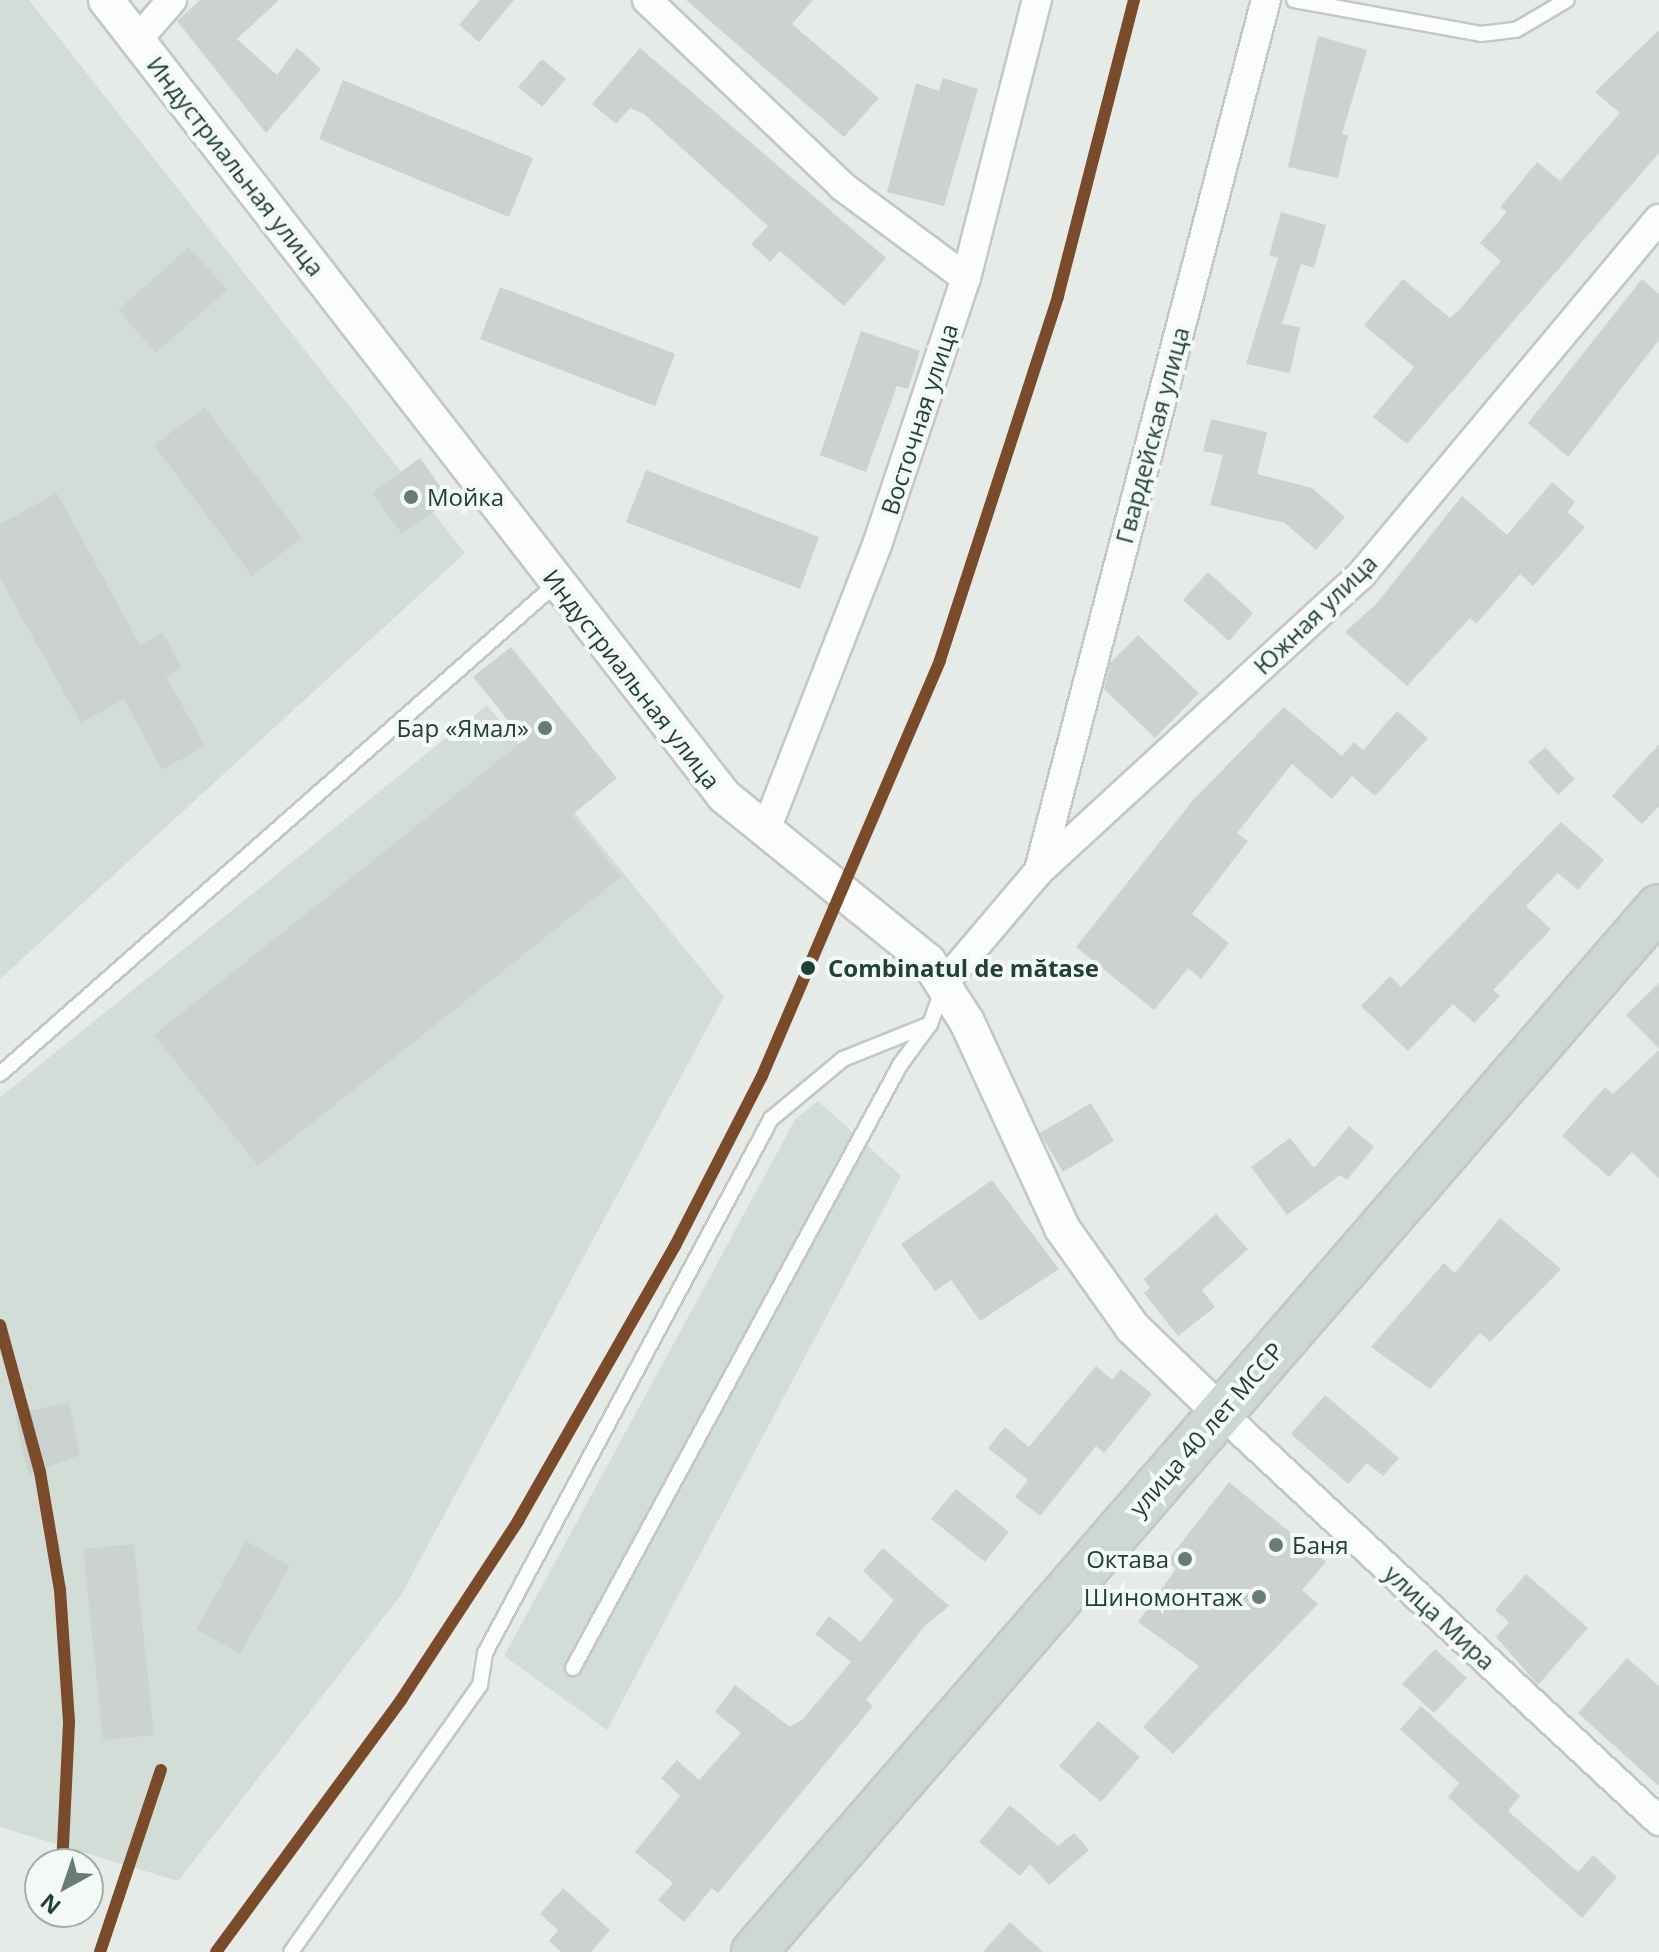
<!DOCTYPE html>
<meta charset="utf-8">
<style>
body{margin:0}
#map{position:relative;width:1659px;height:1952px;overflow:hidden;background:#e6ebe8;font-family:"Open Sans",sans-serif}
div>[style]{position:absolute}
.built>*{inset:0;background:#d3ddd8}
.building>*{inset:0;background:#ccd2d0}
.roads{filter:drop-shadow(2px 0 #c3c8c5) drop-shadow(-2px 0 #c3c8c5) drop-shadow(0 2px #c3c8c5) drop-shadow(0 -2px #c3c8c5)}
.service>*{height:14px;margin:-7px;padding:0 7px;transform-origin:7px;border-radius:7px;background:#fbfcfc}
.minor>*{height:28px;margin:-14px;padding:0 14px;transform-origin:14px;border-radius:14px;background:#fbfcfc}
.tertiary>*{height:34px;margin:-17px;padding:0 17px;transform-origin:17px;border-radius:17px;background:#fbfcfc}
.primary>*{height:44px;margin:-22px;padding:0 22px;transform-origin:22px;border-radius:22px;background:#cdd7d4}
.rail-1>*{height:12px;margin:-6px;padding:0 6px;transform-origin:6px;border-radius:6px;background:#7a4b2a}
.dots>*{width:22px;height:22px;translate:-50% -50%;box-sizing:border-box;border:4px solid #f3faf6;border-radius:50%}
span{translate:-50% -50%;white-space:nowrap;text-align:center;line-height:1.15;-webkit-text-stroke:8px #f3faf6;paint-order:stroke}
.street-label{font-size:24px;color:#214037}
.poi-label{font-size:24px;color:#214037}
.left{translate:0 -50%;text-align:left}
.right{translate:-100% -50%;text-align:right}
.stop-label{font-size:24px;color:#214037;font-weight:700}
.north{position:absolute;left:24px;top:1848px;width:80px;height:80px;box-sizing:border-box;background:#f3faf6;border:2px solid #9fb0aa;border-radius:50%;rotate:220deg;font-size:22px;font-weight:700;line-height:32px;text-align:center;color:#214037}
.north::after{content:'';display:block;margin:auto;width:28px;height:36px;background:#667c75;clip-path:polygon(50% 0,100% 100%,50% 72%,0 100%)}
</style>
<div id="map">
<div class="built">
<i style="clip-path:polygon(0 0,29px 0,465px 553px,0 979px)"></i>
<i style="clip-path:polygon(487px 705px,724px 997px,401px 1595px,178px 1881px,0 1827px,0 1097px)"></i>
<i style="clip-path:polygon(818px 1101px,901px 1176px,607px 1730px,504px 1656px,795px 1120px)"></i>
</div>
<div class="building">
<i style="clip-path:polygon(200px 0,279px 0,237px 39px,277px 75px,297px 48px,321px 69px,266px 133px,177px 21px)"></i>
<i style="clip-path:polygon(480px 0,514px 0,479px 42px,459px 25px)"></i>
<i style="clip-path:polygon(686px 0,813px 0,792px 24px,879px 98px,844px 137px)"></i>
<i style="clip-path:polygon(1659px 30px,1659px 153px,1407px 444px,1373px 417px,1414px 367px,1364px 325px,1403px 279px,1450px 318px,1459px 310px,1501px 261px,1480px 243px,1507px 212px,1500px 207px,1537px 162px,1560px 181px,1620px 113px,1595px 92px)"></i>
<i style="clip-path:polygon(1318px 36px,1367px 50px,1342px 134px,1348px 135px,1338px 178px,1288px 167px)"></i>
<i style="clip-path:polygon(640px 48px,886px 258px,844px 306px,780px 251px,770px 262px,751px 244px,768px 226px,644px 114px,630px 108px,616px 124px,592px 104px)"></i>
<i style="clip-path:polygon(542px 59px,566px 79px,542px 107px,518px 87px)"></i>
<i style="clip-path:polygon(943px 78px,978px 89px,944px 206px,887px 192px,916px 83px,939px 91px)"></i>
<i style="clip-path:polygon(343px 80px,533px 158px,509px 217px,319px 139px)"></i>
<i style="clip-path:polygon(1281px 212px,1326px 225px,1314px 268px,1301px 264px,1282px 324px,1300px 327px,1290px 373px,1246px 364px,1278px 258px,1269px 255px)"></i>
<i style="clip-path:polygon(189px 247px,227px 290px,156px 353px,118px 310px)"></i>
<i style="clip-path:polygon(1642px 279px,1659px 294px,1659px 340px,1568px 457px,1528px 423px)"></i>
<i style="clip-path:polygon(500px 287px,675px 354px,655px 406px,480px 339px)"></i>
<i style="clip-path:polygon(861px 331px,920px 351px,908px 389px,897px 386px,866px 472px,820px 455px)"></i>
<i style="clip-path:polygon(205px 407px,302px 538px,252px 576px,154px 445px)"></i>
<i style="clip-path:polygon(1211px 419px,1267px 432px,1257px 474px,1312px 488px,1345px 517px,1316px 550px,1285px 523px,1210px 505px,1223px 455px,1203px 451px)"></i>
<i style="clip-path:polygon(420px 458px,450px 500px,402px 534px,372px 493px)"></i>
<i style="clip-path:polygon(646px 470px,819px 537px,800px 589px,626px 522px)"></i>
<i style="clip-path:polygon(1552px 482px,1575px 502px,1567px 512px,1585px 527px,1533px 586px,1520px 574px,1476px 624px,1470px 618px,1407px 686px,1345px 632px,1377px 603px,1462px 496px,1507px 535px)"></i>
<i style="clip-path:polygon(57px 493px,140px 645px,162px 633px,182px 667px,166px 676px,205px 746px,162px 770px,124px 699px,81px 723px,0 578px,0 524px)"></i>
<i style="clip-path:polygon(1208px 572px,1253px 613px,1229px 641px,1183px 600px)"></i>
<i style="clip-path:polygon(1138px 635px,1199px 693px,1155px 738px,1104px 689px,1110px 663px)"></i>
<i style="clip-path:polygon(511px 647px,617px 778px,572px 815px,621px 877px,258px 1166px,154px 1035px,524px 740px,473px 677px)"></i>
<i style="clip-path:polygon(1284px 707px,1342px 756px,1354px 742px,1363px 750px,1397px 711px,1428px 738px,1375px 796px,1352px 776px,1332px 799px,1292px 764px,1237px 833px,1248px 841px,1192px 914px,1229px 943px,1201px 979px,1188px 968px,1154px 1010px,1076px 947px,1194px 799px)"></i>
<i style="clip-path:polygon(1659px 744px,1659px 806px,1642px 824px,1612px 796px)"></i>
<i style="clip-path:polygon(1545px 747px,1575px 779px,1558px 795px,1528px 762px)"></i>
<i style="clip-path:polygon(1561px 822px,1604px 860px,1578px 890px,1558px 873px,1526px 906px,1551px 929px,1493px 990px,1500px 996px,1474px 1023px,1453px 1004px,1408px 1051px,1361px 1006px,1390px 976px,1401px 987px)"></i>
<i style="clip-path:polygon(1659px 983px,1659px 1049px,1626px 1015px)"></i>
<i style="clip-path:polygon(1659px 1050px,1659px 1179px,1632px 1152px,1609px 1177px,1562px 1136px,1605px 1087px,1613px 1094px)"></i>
<i style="clip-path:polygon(1091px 1103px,1114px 1141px,1063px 1172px,1040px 1133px)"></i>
<i style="clip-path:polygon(1349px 1126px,1374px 1147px,1347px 1180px,1340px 1175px,1287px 1215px,1251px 1167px,1290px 1138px,1314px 1168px)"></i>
<i style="clip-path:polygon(992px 1180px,1059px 1269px,980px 1321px,951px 1280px,935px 1291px,901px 1244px)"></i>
<i style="clip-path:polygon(1216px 1214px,1248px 1249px,1202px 1290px,1215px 1307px,1178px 1336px,1144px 1293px,1150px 1288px,1144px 1279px)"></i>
<i style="clip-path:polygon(1500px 1218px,1561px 1269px,1490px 1342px,1480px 1333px,1430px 1389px,1371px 1347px,1444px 1263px,1455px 1273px)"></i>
<i style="clip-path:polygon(1096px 1366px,1112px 1380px,1121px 1369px,1152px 1394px,1104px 1453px,1096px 1446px,1040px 1516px,1015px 1497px,1028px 1480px,988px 1448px,1005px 1427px,1029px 1447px)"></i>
<i style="clip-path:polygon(1325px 1395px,1399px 1458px,1383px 1476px,1367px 1463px,1348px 1484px,1291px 1434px)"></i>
<i style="clip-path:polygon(69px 1402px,80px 1455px,28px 1475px,15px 1414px)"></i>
<i style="clip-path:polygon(1229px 1482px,1326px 1562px,1302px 1590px,1318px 1604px,1173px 1754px,1143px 1727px,1199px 1666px,1138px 1622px,1176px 1569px,1167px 1561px)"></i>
<i style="clip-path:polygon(956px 1489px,1009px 1532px,985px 1562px,931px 1519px)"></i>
<i style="clip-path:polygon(246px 1541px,290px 1566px,240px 1654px,196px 1629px)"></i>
<i style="clip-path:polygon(134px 1544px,154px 1735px,103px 1740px,83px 1549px)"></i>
<i style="clip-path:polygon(883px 1548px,949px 1606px,924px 1627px,866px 1700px,873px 1706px,718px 1893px,712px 1888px,684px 1922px,658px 1900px,673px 1883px,635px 1852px,680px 1796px,661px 1778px,677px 1760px,699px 1780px,741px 1733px,715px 1712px,735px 1685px,790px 1727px,803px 1719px,851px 1662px,815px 1634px,829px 1616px,861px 1642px,894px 1600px,863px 1571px)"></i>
<i style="clip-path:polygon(1526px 1574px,1588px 1628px,1538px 1685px,1496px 1637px,1509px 1622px,1495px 1610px)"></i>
<i style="clip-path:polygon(1435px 1649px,1467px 1678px,1434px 1713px,1402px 1684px)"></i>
<i style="clip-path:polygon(1627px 1658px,1659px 1686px,1659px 1786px,1578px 1713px)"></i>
<i style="clip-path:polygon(1421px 1706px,1520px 1796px,1508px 1811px,1578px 1872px,1593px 1855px,1617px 1877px,1582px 1918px,1448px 1797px,1459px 1783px,1400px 1729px)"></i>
<i style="clip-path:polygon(1098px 1721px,1140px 1757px,1101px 1802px,1059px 1766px)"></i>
<i style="clip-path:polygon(1010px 1805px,1058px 1846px,1074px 1833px,1089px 1850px,1049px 1885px,1030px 1864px,1020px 1876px,979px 1842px)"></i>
<i style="clip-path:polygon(563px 1888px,610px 1930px,591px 1952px,561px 1952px,549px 1941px,558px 1930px,540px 1914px)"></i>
<i style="clip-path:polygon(1010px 1922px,1043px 1952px,983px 1952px)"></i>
</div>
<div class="roads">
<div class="service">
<i style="left:1294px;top:0;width:190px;rotate:10.3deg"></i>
<i style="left:1481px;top:34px;width:35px;rotate:-7deg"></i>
<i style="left:1516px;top:30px;width:59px;rotate:-30.5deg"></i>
<i style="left:0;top:1074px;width:743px;rotate:-41.4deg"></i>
<i style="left:573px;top:1668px;width:686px;rotate:-61.53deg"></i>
<i style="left:900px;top:1065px;width:51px;rotate:-53.8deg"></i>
<i style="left:930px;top:1024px;width:35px;rotate:-70deg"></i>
<i style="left:291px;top:1952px;width:327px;rotate:-54.7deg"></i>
<i style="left:480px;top:1685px;width:32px;rotate:-81deg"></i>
<i style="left:485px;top:1653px;width:606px;rotate:-61.83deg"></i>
<i style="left:771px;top:1119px;width:94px;rotate:-39.8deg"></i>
<i style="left:843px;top:1059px;width:94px;rotate:-21.9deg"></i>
</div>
<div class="minor">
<i style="left:647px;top:0;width:269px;rotate:43.6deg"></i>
<i style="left:842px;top:186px;width:154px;rotate:36.6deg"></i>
<i style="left:138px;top:39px;width:52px;rotate:-48.9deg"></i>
<i style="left:767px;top:827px;width:303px;rotate:-68.7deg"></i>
<i style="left:877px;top:545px;width:281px;rotate:-71.6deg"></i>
<i style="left:966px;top:278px;width:287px;rotate:-75.7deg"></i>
<i style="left:1039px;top:870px;width:899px;rotate:-75.38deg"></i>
<i style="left:944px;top:983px;width:147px;rotate:-49.7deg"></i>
<i style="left:1039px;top:871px;width:437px;rotate:-42.6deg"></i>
<i style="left:1361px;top:575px;width:464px;rotate:-50.1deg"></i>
<i style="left:1220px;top:1412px;width:600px;rotate:42.97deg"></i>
</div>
<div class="tertiary">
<i style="left:106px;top:0;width:1008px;rotate:52.17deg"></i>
<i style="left:724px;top:796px;width:262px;rotate:39deg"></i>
<i style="left:928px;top:961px;width:72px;rotate:57.4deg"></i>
<i style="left:967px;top:1022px;width:227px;rotate:65.2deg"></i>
<i style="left:1062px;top:1228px;width:121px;rotate:54.7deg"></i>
<i style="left:1132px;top:1327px;width:122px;rotate:44deg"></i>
</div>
<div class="primary">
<i style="left:754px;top:1952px;width:1382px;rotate:-49.11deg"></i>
</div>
</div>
<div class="rail-1">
<i style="left:0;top:1325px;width:152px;rotate:74.8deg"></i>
<i style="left:40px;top:1472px;width:120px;rotate:80.4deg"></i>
<i style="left:60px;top:1590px;width:133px;rotate:86.1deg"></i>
<i style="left:69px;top:1723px;width:141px;rotate:92.8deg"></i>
<i style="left:100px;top:1952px;width:192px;rotate:-71.5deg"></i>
<i style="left:216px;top:1952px;width:313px;rotate:-53.7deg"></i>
<i style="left:401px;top:1700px;width:214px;rotate:-56.8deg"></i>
<i style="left:518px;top:1521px;width:317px;rotate:-60.3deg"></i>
<i style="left:675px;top:1246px;width:191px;rotate:-62.9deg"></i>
<i style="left:762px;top:1076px;width:452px;rotate:-66.8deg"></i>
<i style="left:940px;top:660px;width:383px;rotate:-72deg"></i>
<i style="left:1058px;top:296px;width:306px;rotate:-75.6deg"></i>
</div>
<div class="dots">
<i style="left:411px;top:497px;background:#667c75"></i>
<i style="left:545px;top:728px;background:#667c75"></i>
<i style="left:808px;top:968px;background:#214037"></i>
<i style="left:1276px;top:1545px;background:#667c75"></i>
<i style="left:1185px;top:1559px;background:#667c75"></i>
<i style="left:1259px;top:1597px;background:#667c75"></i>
</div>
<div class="street-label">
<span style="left:236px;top:166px;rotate:52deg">Индустриальная улица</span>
<span style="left:919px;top:419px;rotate:-72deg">Восточная улица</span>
<span style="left:1152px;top:435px;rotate:-75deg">Гвардейская улица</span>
<span style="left:1315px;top:614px;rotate:-44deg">Южная улица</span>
<span style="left:632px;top:679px;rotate:52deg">Индустриальная улица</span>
<span style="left:1206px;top:1429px;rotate:-49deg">улица 40 лет МССР</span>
<span style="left:1440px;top:1617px;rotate:43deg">улица Мира</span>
</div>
<div class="poi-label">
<span class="left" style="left:427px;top:497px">Мойка</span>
<span class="right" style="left:529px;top:728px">Бар «Ямал»</span>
<span class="left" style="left:1292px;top:1545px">Баня</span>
<span class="right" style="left:1169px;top:1559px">Октава</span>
<span class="right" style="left:1243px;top:1597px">Шиномонтаж</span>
</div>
<div class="stop-label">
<span class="left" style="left:828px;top:968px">Combinatul de mătase</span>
</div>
<div class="north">N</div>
</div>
